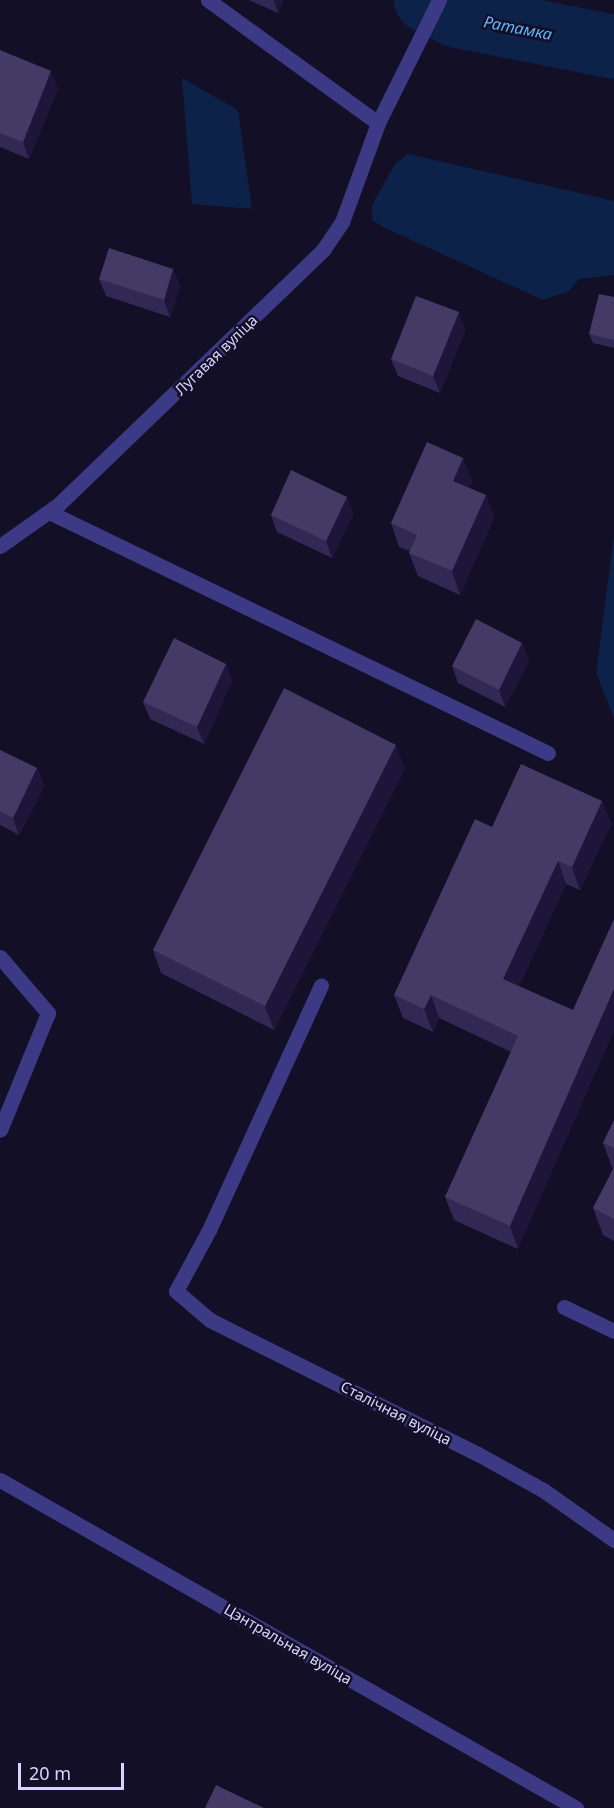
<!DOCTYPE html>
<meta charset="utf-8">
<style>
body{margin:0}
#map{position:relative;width:614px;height:1808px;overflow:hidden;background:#130f26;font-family:"Noto Sans",sans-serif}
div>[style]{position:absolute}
.water>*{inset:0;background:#0c2248}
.river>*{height:64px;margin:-32px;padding:0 32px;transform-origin:32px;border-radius:32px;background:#0c2248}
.service>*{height:15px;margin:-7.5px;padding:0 7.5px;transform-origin:7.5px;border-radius:7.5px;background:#3d3a85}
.minor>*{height:15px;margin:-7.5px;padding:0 7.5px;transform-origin:7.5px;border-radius:7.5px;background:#3d3a85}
.tertiary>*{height:15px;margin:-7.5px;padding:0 7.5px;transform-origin:7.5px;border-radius:7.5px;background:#3d3a85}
.wall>*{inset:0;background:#312854}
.shaded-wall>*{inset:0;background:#1d163a}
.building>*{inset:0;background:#433a66}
span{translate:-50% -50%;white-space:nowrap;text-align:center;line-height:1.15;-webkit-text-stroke:5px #130f26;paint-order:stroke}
.street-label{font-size:15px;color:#d9d4ff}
.water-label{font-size:16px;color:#62b6ff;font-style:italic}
.scale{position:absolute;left:18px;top:1763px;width:106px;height:27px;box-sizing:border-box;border:3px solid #d9d4ff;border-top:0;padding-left:8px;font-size:18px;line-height:21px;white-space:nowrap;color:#d9d4ff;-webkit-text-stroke:4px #130f26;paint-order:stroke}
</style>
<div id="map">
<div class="water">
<i style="clip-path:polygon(182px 78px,238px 110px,252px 209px,192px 204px)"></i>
<i style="clip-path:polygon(408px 154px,614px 201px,614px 275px,579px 279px,569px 291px,543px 300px,383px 227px,372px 220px,372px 205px,395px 164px)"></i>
<i style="clip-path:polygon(614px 535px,614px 718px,596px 673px)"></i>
</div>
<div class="river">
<i style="left:426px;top:0;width:36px;rotate:27deg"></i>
<i style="left:458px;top:16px;width:159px;rotate:11.2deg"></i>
</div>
<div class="service">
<i style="left:49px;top:512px;width:554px;rotate:25.78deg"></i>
<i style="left:0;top:957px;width:74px;rotate:49.4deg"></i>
<i style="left:48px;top:1013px;width:126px;rotate:112.3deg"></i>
<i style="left:176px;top:1291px;width:69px;rotate:-61.6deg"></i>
<i style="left:209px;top:1230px;width:269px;rotate:-65.4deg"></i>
<i style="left:564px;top:1307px;width:55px;rotate:25.6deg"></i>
</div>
<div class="minor">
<i style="left:208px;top:0;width:210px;rotate:35.9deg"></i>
<i style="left:0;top:546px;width:71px;rotate:-35.3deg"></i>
<i style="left:58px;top:505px;width:368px;rotate:-43.9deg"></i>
<i style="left:323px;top:250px;width:34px;rotate:-56deg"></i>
<i style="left:342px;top:222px;width:105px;rotate:-70deg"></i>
<i style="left:378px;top:123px;width:137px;rotate:-63.6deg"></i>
<i style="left:176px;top:1291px;width:45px;rotate:40.5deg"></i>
<i style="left:210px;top:1320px;width:300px;rotate:26.6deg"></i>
<i style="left:478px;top:1454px;width:74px;rotate:29deg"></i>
<i style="left:543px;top:1490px;width:87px;rotate:35.2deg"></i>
</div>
<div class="tertiary">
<i style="left:0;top:1480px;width:663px;rotate:29.66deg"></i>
</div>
<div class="wall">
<i style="clip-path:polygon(249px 0,284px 0,278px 13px)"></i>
<i style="clip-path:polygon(0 50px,58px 88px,29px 159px,0 147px)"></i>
<i style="clip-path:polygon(173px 269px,180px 286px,170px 317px,106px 296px,99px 279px)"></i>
<i style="clip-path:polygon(614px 297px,614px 348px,593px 343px,589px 334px)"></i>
<i style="clip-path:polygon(459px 312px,465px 330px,440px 393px,398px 376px,391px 359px)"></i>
<i style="clip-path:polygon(463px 458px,472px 481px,469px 488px,486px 495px,494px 518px,460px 595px,418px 576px,409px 553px,410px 551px,399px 547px,391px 523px)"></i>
<i style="clip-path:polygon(347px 497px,353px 514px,332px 558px,277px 532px,271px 515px)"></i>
<i style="clip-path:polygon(522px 643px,529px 661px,505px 707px,458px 683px,452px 666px)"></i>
<i style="clip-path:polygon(226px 664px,232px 681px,204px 744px,150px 719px,143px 702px)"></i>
<i style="clip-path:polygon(0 750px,37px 768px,44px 786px,19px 835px,0 825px)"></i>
<i style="clip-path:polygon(405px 768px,274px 1030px,161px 973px,153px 950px)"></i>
<i style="clip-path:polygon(602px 801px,611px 824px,580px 890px,566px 884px,519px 986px,518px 1249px,454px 1220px,445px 1197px,511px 1052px,439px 1018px,433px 1032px,403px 1018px,394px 995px,492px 827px)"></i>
<i style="clip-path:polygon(614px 1120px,614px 1241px,603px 1235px,593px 1208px,613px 1170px,603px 1143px)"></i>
</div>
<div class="shaded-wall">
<i style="clip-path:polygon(274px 0,284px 0,278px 13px)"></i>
<i style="clip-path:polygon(51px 71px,58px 88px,29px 159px,23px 142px)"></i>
<i style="clip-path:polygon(173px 269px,180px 286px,170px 317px,164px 300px)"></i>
<i style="clip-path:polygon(459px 312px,465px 330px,440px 393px,433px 376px)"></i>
<i style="clip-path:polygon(463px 458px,472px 481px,462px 504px,453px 481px)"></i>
<i style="clip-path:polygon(486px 495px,494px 518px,460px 595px,452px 571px)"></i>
<i style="clip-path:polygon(347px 497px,353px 514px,332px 558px,326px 541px)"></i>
<i style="clip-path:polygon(522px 643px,529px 661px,505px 707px,499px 690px)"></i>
<i style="clip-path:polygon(226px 664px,232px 681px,204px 744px,197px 727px)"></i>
<i style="clip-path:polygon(396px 745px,405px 768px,274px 1030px,265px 1006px)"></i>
<i style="clip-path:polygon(37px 768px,44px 786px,19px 835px,13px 818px)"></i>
<i style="clip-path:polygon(602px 801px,611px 824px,580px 890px,572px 867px)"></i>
<i style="clip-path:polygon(558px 861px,566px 884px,512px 1002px,503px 979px)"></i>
<i style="clip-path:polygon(614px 989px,614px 1031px,518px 1249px,510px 1226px)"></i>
<i style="clip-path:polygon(431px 995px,439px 1018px,433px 1032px,424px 1009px)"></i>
</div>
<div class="building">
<i style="clip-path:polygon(0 50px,51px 71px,23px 142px,0 133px)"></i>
<i style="clip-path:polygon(109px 248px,173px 269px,164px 300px,99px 279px)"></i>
<i style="clip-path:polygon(599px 294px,614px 297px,614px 340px,589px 334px)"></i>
<i style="clip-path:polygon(416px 296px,459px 312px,433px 376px,391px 359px)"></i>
<i style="clip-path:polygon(427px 442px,463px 458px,453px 481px,486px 495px,452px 571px,409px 553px,417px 535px,391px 523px)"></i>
<i style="clip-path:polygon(291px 470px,347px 497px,326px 541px,271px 515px)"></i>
<i style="clip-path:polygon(476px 619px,522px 643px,499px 690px,452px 666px)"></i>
<i style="clip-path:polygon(174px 638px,226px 664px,197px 727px,143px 702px)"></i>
<i style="clip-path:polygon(284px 688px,396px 745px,265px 1006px,153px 950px)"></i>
<i style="clip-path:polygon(0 750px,37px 768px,13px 818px,0 811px)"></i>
<i style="clip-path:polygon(521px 764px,602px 801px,572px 867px,558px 861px,503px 979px,573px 1010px,614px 919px,614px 989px,510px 1226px,445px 1197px,518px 1036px,431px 995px,424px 1009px,394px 995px,475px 819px,492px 827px)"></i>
<i style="clip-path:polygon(614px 1120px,614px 1148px,603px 1143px)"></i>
<i style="clip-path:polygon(614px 1167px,614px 1219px,593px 1208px)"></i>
<i style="clip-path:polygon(216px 1785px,264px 1808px,205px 1808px)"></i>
</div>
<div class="street-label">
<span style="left:216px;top:355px;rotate:-44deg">Лугавая вуліца</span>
<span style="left:396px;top:1413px;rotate:27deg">Сталічная вуліца</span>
<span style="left:288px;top:1644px;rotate:30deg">Цэнтральная вуліца</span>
</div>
<div class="water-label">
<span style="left:518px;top:28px;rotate:11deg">Ратамка</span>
</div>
<div class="scale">20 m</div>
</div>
